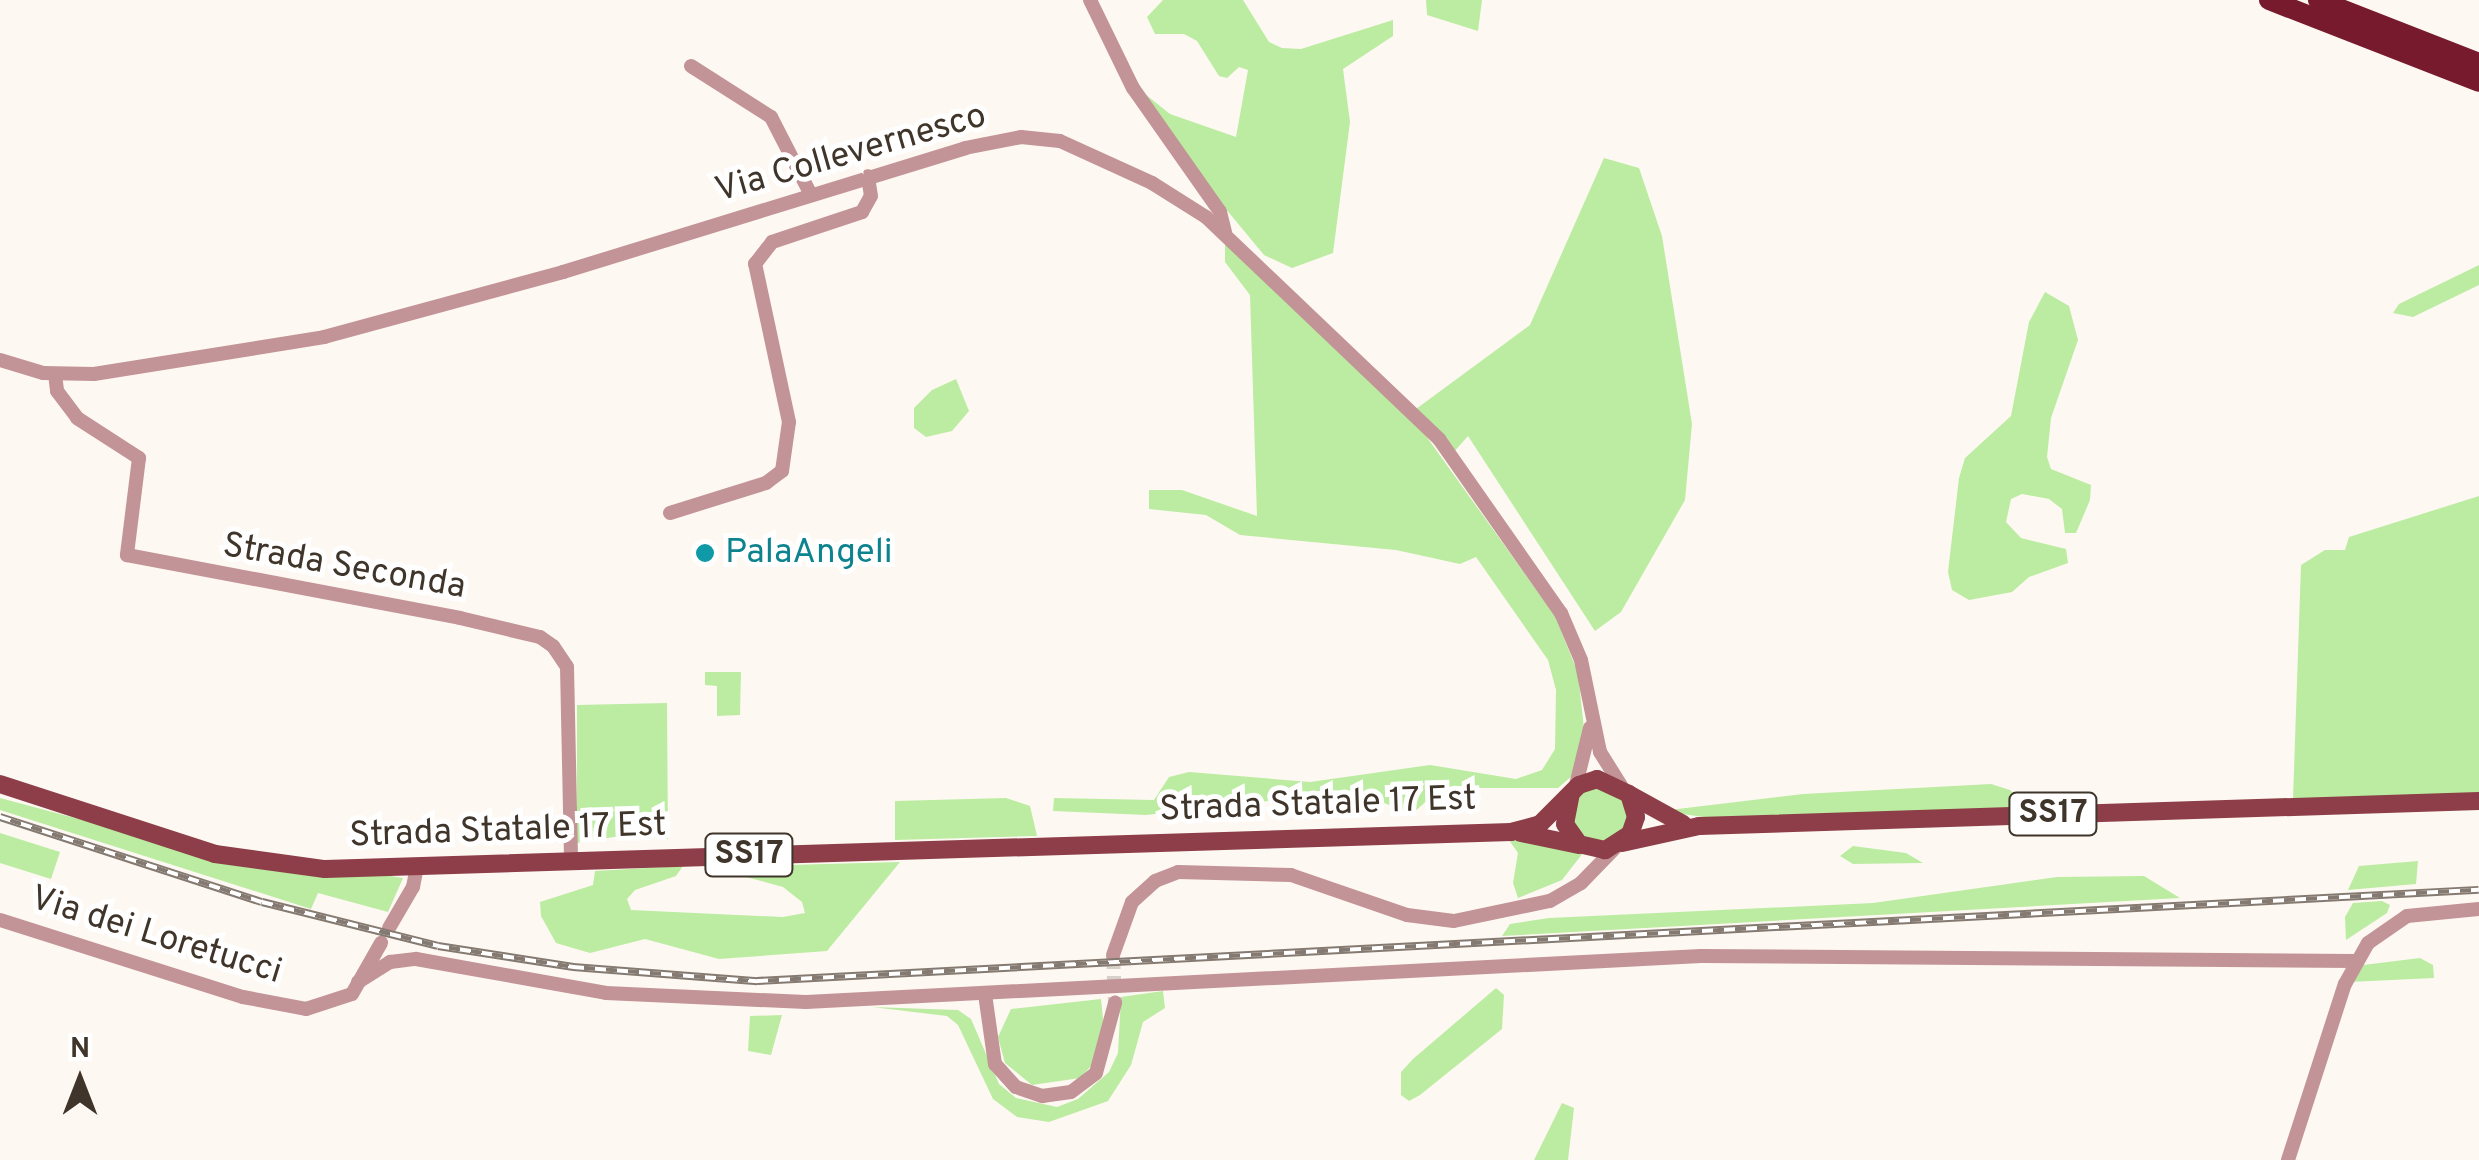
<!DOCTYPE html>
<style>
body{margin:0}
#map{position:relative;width:2479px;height:1160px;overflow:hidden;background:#fef8f2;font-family:Overpass,sans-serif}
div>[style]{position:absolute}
.green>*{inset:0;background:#bbeca1}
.round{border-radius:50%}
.minor-tunnel>*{height:14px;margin-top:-7px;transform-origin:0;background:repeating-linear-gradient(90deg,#d8d1ca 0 14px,transparent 0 21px)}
.minor>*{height:14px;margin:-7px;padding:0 7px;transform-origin:7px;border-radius:7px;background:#c39497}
.major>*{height:18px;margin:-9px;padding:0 9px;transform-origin:9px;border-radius:9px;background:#8d3e48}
.highway>*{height:20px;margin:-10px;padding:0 10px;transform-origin:10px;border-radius:10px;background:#771a2d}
.rail>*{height:8px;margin-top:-4px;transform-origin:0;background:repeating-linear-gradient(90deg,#fff 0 11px,#847a71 0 22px);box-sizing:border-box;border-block:2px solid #847a71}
.dots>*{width:28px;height:28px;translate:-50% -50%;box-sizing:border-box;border:5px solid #fff;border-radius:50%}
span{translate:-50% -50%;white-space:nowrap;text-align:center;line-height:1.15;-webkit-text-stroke:10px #fff;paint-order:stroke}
.shield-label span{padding:2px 8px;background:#fff;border:2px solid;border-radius:8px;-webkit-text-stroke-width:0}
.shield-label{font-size:32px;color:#40352a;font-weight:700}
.street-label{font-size:35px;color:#40352a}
.culture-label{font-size:35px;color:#0d838f}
.left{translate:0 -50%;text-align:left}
.north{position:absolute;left:30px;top:1030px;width:100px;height:100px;-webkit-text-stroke:8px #fff;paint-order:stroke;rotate:0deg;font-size:28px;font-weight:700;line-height:40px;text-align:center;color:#40352a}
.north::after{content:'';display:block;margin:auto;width:35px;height:45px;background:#40352a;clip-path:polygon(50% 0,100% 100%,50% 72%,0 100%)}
</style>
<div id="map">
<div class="green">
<i style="clip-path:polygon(1163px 0,1243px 0,1269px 42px,1282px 48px,1301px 49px,1393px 20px,1393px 36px,1343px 69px,1350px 122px,1333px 253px,1292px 268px,1264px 255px,1201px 179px,1140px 90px,1170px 114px,1236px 137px,1248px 70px,1239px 67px,1227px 78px,1219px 76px,1197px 41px,1184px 34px,1155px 34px,1147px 17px)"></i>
<i style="clip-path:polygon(1426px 0,1482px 0,1478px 31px,1427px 15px)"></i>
<i style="clip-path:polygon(1604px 158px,1639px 168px,1662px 236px,1692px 424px,1685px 500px,1621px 612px,1595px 631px,1468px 436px,1453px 453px,1416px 409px,1530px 325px)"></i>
<i style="clip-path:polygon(1225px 241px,1421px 429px,1555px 616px,1578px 673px,1584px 729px,1573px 775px,1558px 788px,1441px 788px,1412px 814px,1354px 791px,1146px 815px,1053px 811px,1054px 798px,1154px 800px,1169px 777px,1189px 772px,1310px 782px,1430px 765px,1516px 779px,1542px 770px,1555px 749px,1556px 690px,1548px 660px,1476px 557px,1460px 564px,1396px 550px,1240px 535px,1206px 515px,1149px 509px,1149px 490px,1182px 490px,1257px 516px,1250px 295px,1225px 262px)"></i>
<i style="clip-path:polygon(2479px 265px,2479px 285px,2413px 317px,2393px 313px,2399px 304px)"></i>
<i style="clip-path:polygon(2045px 292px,2069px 306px,2078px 340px,2051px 418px,2047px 457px,2051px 469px,2091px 485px,2090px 500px,2076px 533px,2065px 533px,2062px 509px,2049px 499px,2022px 494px,2011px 499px,2006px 522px,2021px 538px,2066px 549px,2068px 563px,2029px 577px,2012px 592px,1969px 600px,1952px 590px,1948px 572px,1959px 478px,1965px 458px,2011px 416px,2029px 322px)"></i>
<i style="clip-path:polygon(956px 379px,969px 411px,952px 431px,926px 437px,914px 428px,914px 408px,932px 390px)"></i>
<i style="clip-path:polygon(2479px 496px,2479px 793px,2293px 799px,2301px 565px,2325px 550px,2345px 550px,2349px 537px)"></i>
<i style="clip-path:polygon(705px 672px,741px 672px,740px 715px,717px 716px,717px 686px,705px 685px)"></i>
<i style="clip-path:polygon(667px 703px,668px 839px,632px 834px,577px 843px,577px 705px)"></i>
<i style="clip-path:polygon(1991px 784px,2010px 790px,2028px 807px,1711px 818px,1661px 811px,1803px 794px)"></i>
<i class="round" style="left:1573px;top:787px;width:54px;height:54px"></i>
<i style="clip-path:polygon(0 798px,150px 838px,403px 878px,388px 912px,318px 893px,311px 909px,0 810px)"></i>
<i style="clip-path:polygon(1006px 798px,1030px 806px,1037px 836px,895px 840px,895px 801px)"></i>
<i style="clip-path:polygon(0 833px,60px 852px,51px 879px,0 863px)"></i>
<i style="clip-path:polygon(1509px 840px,1536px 841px,1583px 853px,1562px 880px,1518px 898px,1513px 883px,1518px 853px)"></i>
<i style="clip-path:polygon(1853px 846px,1906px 853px,1923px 863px,1853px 864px,1840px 856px)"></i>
<i style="clip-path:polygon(2418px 861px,2416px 884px,2348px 890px,2359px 866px)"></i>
<i style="clip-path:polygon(900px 862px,827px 951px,719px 959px,645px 939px,590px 953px,556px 943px,541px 916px,540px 902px,593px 885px,595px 871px,683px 866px,676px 876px,635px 890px,627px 899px,631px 910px,783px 917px,805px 913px,802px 902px,783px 887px,746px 877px,750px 866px)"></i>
<i style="clip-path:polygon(2144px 876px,2180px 898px,1502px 936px,1510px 924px,1549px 918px,1873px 903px,2057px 877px)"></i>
<i style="clip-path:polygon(2382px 901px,2390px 905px,2387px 913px,2346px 940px,2345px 917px,2353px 903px)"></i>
<i style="clip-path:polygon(2420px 958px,2433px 965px,2434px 978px,2349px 982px,2355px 966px)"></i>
<i style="clip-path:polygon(1496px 988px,1504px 995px,1502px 1029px,1420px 1095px,1409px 1101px,1401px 1095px,1401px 1072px,1413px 1059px)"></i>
<i style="clip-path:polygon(1163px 991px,1165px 1008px,1143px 1022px,1131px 1065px,1108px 1101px,1049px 1122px,1017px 1117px,993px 1099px,958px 1025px,947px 1016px,872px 1007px,958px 1010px,971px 1019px,999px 1084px,1016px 1098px,1057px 1107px,1078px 1099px,1109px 1072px,1118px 1053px,1121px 997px)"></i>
<i style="clip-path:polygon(1101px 999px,1104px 1028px,1093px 1064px,1080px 1078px,1032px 1085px,1005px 1063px,998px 1037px,1011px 1009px)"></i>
<i style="clip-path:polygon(782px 1015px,771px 1055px,748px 1051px,750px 1016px)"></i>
<i style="clip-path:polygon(1562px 1103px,1574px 1108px,1568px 1160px,1534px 1160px)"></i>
</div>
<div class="minor-tunnel">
<i style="left:1113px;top:955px;width:48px;rotate:87.6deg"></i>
</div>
<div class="minor">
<i style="left:1090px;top:0;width:98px;rotate:64deg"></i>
<i style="left:1133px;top:88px;width:151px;rotate:54.9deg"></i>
<i style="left:1220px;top:212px;width:21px;rotate:76deg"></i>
<i style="left:691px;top:66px;width:95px;rotate:32.5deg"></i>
<i style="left:771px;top:117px;width:85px;rotate:62.8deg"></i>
<i style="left:0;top:360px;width:45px;rotate:16.8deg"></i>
<i style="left:43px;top:373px;width:51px;rotate:1.1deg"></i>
<i style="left:94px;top:374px;width:233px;rotate:-9.1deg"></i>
<i style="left:324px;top:337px;width:248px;rotate:-15.2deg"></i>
<i style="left:563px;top:272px;width:421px;rotate:-17.1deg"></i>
<i style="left:965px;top:148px;width:57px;rotate:-11.1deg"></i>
<i style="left:1021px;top:137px;width:39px;rotate:6deg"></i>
<i style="left:1060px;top:141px;width:101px;rotate:24.5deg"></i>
<i style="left:1152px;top:183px;width:64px;rotate:32.2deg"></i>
<i style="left:1206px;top:217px;width:322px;rotate:43.6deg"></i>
<i style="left:1439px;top:439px;width:213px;rotate:55deg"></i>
<i style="left:1561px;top:613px;width:51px;rotate:66.9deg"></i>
<i style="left:1581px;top:660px;width:94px;rotate:78.3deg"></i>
<i style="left:1600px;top:752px;width:39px;rotate:58deg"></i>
<i style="left:55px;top:374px;width:17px;rotate:83deg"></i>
<i style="left:57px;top:391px;width:34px;rotate:53deg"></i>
<i style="left:77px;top:418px;width:74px;rotate:32.8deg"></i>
<i style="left:139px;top:458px;width:98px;rotate:97.1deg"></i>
<i style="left:127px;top:555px;width:339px;rotate:10.7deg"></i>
<i style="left:460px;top:618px;width:82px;rotate:13.4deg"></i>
<i style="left:540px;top:637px;width:16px;rotate:35deg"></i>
<i style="left:553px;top:646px;width:25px;rotate:56deg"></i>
<i style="left:567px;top:667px;width:195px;rotate:88.8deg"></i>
<i style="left:670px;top:513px;width:101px;rotate:-17.4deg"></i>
<i style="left:766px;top:483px;width:20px;rotate:-37deg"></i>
<i style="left:782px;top:471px;width:49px;rotate:-81.9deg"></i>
<i style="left:789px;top:422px;width:162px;rotate:-102.1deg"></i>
<i style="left:755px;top:264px;width:28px;rotate:-52deg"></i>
<i style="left:772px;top:242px;width:95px;rotate:-18.4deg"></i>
<i style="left:862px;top:212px;width:18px;rotate:-61deg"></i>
<i style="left:871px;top:196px;width:20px;rotate:-99deg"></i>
<i style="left:1575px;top:789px;width:63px;rotate:-76.2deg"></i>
<i style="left:0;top:920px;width:255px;rotate:17.6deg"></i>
<i style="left:243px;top:997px;width:64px;rotate:10.8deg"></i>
<i style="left:306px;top:1009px;width:48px;rotate:-18.1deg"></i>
<i style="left:352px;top:994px;width:59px;rotate:-60.4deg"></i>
<i style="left:389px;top:928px;width:48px;rotate:-59.7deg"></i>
<i style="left:413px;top:887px;width:20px;rotate:-79deg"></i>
<i style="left:1113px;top:955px;width:56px;rotate:-70.3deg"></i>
<i style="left:1132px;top:902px;width:31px;rotate:-42deg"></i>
<i style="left:1155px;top:881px;width:25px;rotate:-21deg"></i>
<i style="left:1178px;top:872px;width:113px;rotate:1.5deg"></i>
<i style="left:1291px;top:875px;width:123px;rotate:19deg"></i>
<i style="left:1407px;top:915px;width:47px;rotate:7.3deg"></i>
<i style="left:1454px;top:921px;width:98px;rotate:-11.8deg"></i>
<i style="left:1550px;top:901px;width:36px;rotate:-30deg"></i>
<i style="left:1581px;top:883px;width:50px;rotate:-45.8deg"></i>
<i style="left:358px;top:982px;width:38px;rotate:-32deg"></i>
<i style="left:390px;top:962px;width:26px;rotate:-7deg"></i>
<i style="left:416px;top:959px;width:193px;rotate:10.1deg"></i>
<i style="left:606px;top:993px;width:200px;rotate:2.6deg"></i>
<i style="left:806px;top:1002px;width:896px;rotate:-2.94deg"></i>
<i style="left:1701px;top:956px;width:655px;rotate:0.44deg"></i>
<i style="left:985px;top:994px;width:71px;rotate:81.9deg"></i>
<i style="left:995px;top:1064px;width:31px;rotate:48deg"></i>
<i style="left:1016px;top:1087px;width:28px;rotate:19deg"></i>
<i style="left:1042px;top:1096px;width:29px;rotate:-8deg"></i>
<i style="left:1071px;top:1092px;width:31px;rotate:-37deg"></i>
<i style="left:1096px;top:1073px;width:73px;rotate:-74.8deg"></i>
<i style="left:2288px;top:1160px;width:185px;rotate:-72.1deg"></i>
<i style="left:2345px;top:984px;width:47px;rotate:-60.7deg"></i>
<i style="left:2368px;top:943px;width:47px;rotate:-34.7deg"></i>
<i style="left:2407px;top:916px;width:72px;rotate:-5.6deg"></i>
</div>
<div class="major">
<i style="left:0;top:784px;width:226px;rotate:18deg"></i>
<i style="left:215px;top:854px;width:111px;rotate:7.8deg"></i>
<i style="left:325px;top:869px;width:1187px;rotate:-1.79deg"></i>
<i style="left:1511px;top:832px;width:30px;rotate:-15deg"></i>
<i style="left:1540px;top:824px;width:55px;rotate:-45deg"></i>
<i style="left:1579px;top:785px;width:19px;rotate:-18deg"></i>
<i style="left:1597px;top:779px;width:35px;rotate:25deg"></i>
<i style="left:1629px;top:794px;width:24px;rotate:73deg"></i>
<i style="left:1636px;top:817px;width:18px;rotate:109deg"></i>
<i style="left:1630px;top:834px;width:30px;rotate:147deg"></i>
<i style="left:1605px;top:850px;width:27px;rotate:-167deg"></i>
<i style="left:1579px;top:844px;width:24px;rotate:-125deg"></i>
<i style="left:1565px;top:824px;width:31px;rotate:-79deg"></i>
<i style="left:1632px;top:796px;width:58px;rotate:28.8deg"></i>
<i style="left:1521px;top:833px;width:59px;rotate:11.7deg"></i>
<i style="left:1622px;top:843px;width:79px;rotate:-12.4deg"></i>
<i style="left:1699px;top:826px;width:780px;rotate:-1.84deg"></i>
</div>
<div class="highway">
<i style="left:2269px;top:0;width:225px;rotate:21.3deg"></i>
<i style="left:2318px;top:0;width:173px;rotate:21.4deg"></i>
</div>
<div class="rail">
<i style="left:0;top:817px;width:275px;rotate:18deg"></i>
<i style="left:262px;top:902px;width:181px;rotate:14deg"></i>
<i style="left:438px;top:946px;width:137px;rotate:8.8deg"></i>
<i style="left:573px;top:967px;width:185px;rotate:4.4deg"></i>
<i style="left:757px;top:981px;width:1724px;rotate:-3.03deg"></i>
</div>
<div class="dots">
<i style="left:705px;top:553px;background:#0f9aa8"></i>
</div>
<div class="shield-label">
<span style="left:2053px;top:814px">SS17</span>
<span style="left:749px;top:855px">SS17</span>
</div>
<div class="street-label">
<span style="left:851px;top:154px;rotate:-16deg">Via Collevernesco</span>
<span style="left:344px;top:567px;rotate:10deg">Strada Seconda</span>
<span style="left:1318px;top:805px;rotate:-2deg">Strada Statale 17 Est</span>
<span style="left:508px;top:831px;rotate:-2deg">Strada Statale 17 Est</span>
<span style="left:156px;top:936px;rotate:17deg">Via dei Loretucci</span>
</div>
<div class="culture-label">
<span class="left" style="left:725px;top:553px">PalaAngeli</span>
</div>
<div class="north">N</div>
</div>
